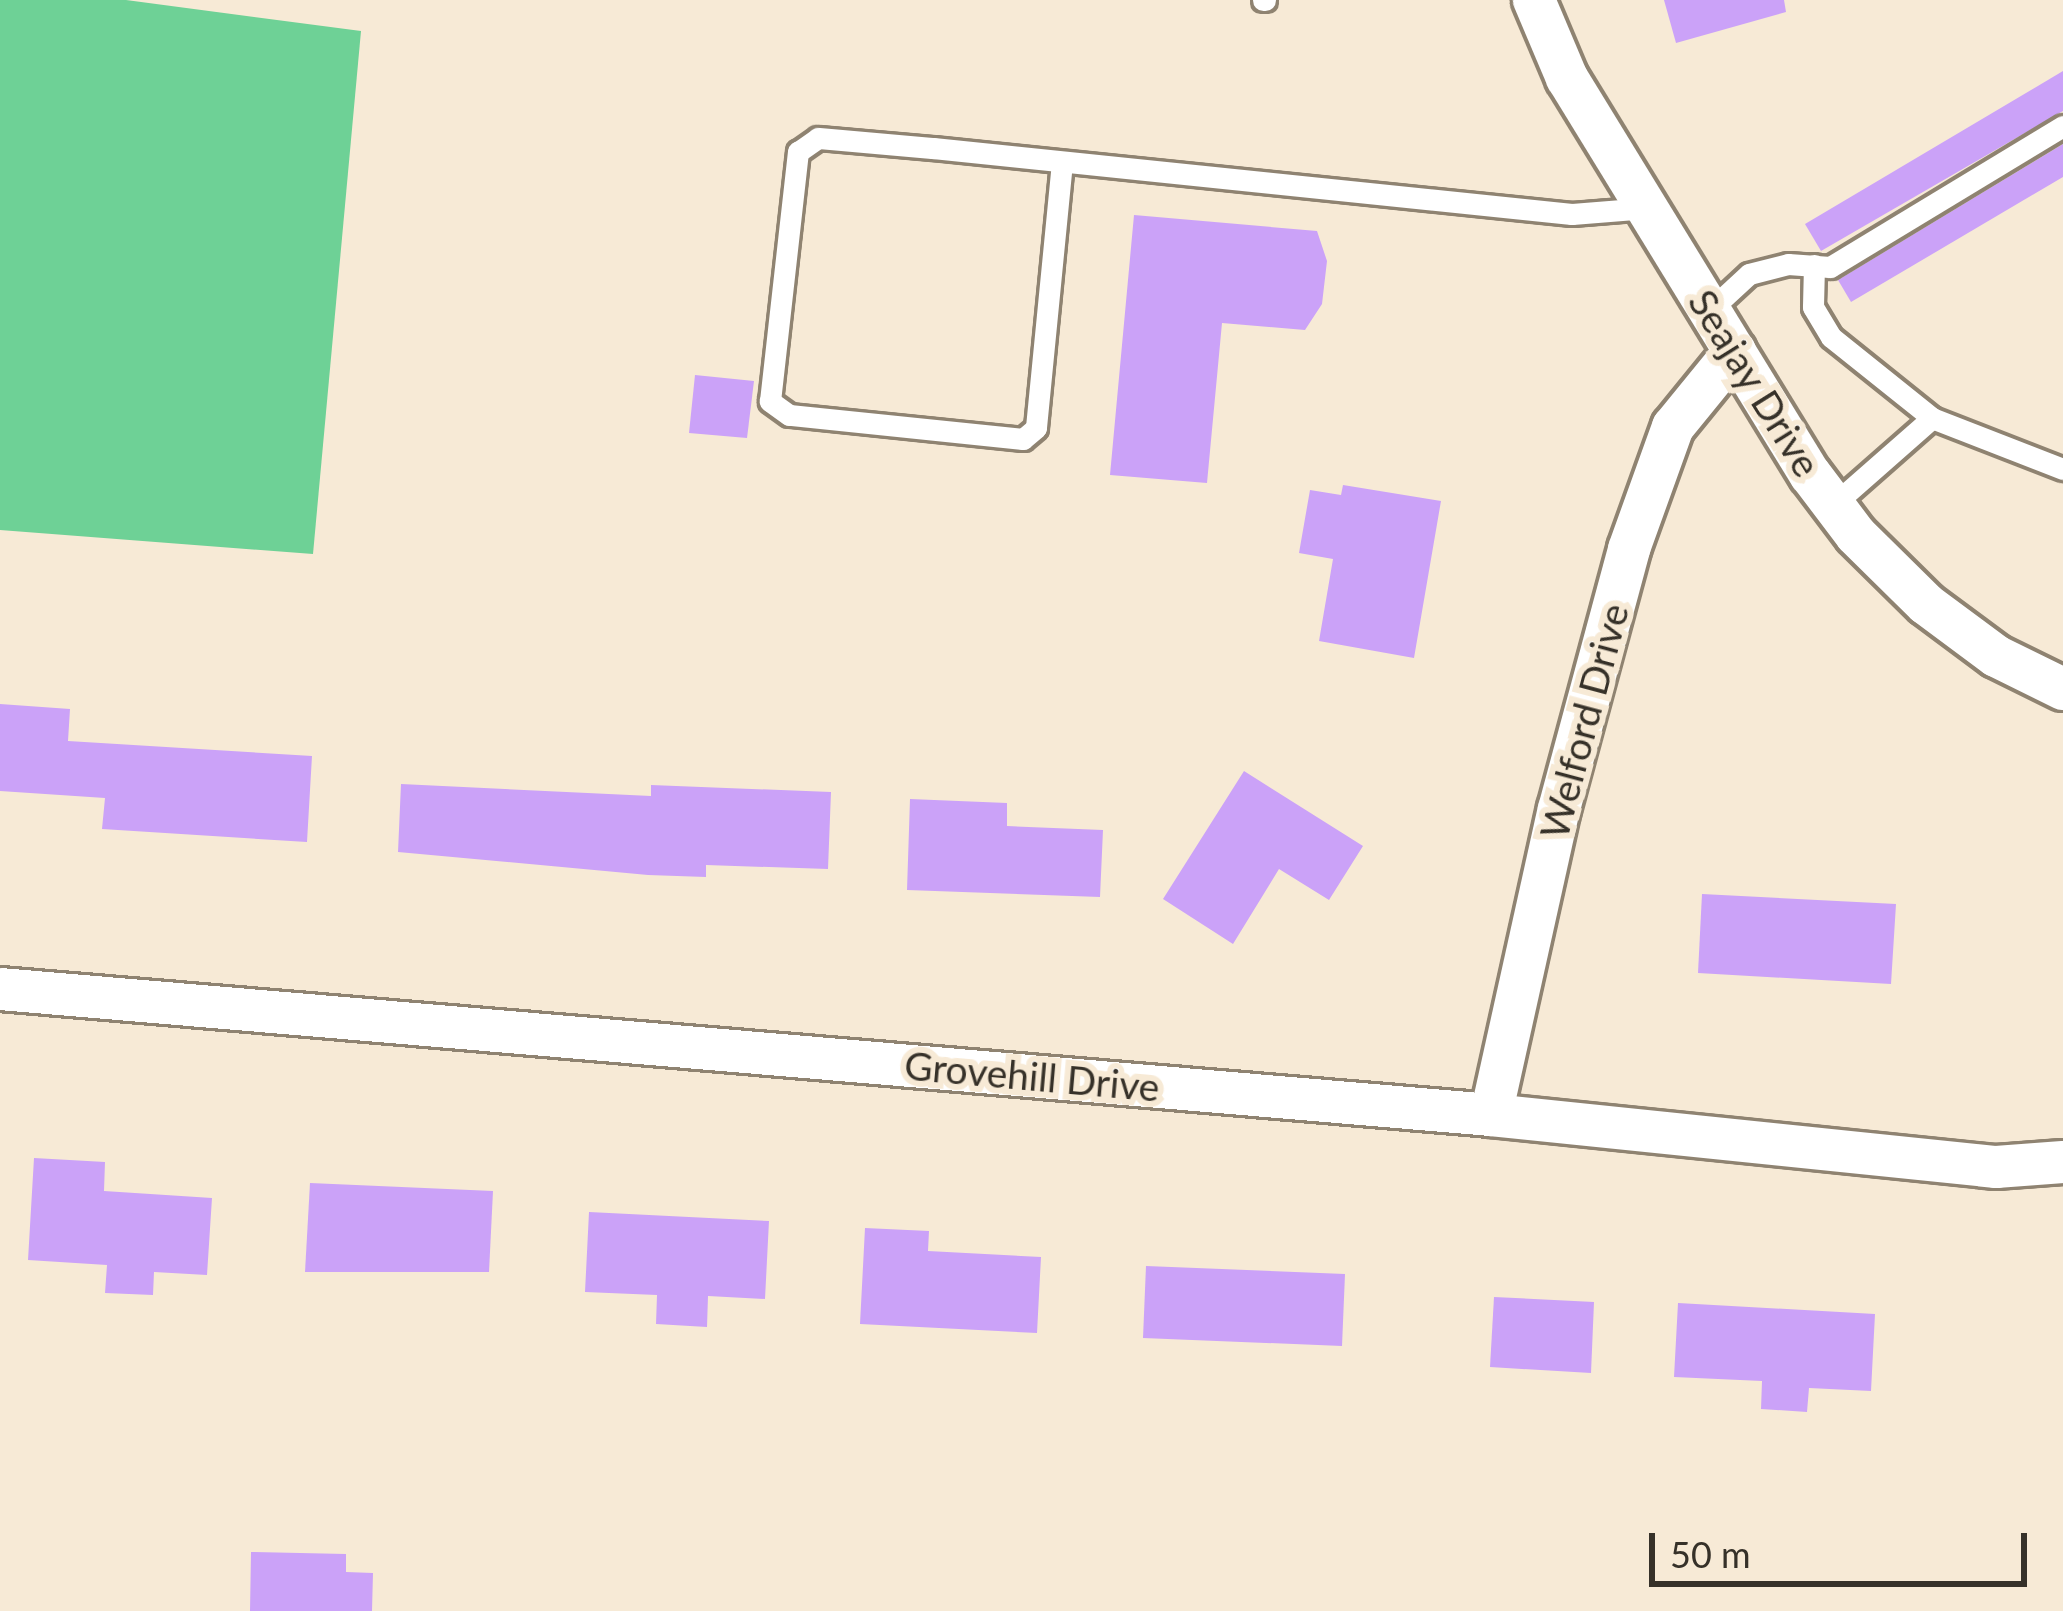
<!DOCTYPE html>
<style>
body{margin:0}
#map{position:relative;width:2063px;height:1611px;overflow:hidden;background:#f7ead6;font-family:Lato,sans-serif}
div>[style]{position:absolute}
.forest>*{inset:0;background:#6ed196}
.building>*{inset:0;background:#cba2f8}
.roads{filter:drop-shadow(3px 0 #8f8371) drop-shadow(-3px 0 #8f8371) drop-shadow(0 3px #8f8371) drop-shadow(0 -3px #8f8371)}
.service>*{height:21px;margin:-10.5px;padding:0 10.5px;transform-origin:10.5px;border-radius:10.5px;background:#fff}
.minor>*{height:42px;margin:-21px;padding:0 21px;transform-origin:21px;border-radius:21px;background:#fff}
span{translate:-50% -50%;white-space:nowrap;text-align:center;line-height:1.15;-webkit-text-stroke:12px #f7ead6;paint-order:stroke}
.street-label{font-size:39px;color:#363129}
.scale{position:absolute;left:1649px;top:1533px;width:378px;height:54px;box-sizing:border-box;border:6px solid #363129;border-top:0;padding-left:15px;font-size:36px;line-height:42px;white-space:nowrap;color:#363129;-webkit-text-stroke:9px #f7ead6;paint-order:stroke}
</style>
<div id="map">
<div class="forest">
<i style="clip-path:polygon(0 0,126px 0,361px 31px,313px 554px,0 530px)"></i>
</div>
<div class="building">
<i style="clip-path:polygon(1664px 0,1784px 0,1786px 12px,1676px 43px)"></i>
<i style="clip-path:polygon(2063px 71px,2063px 111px,1821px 251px,1805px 224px)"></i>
<i style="clip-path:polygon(2063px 144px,2063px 177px,1851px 302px,1838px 280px)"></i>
<i style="clip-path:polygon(1134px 215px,1317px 231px,1327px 261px,1322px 304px,1305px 330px,1222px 323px,1207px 483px,1110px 475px)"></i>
<i style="clip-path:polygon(695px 375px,754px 381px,747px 438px,689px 433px)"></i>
<i style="clip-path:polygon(1343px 485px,1441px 501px,1414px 658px,1319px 641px,1333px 559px,1299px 553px,1310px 490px,1341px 495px)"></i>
<i style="clip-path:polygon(0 704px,70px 709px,68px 741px,312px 756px,307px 842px,102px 829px,105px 798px,0 791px)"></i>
<i style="clip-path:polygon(1244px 771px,1363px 846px,1329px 900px,1279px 869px,1233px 944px,1163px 899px)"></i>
<i style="clip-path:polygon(401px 784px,651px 796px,651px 785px,831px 792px,828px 869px,706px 865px,706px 877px,648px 875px,398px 852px)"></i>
<i style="clip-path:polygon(910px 799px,1007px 803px,1007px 826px,1103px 830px,1100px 897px,907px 890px)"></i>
<i style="clip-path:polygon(1702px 894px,1896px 904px,1891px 984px,1698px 973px)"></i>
<i style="clip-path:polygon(34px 1158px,105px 1162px,104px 1191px,212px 1198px,207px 1275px,154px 1272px,153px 1295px,105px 1293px,107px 1265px,28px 1260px)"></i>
<i style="clip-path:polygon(310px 1183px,493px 1191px,489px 1272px,305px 1272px)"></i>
<i style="clip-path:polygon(589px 1212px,769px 1221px,765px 1299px,708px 1296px,707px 1327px,656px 1324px,657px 1295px,585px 1292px)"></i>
<i style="clip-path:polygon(865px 1228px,929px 1231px,928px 1251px,1041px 1257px,1037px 1333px,860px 1324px)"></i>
<i style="clip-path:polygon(1146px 1266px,1345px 1274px,1342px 1346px,1143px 1338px)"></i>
<i style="clip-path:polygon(1494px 1297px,1594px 1302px,1591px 1373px,1490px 1367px)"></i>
<i style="clip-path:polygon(1678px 1303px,1875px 1314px,1871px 1391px,1809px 1388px,1807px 1412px,1761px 1409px,1762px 1381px,1674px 1377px)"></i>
<i style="clip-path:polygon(251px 1552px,346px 1554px,346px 1572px,373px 1573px,372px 1611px,250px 1611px)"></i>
</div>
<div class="roads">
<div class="service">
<i style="left:1263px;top:0;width:2px"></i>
<i style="left:1062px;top:162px;width:267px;rotate:95.6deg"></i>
<i style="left:1036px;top:428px;width:17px;rotate:140deg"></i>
<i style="left:1023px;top:439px;width:235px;rotate:-174.1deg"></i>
<i style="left:789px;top:415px;width:24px;rotate:-144deg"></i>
<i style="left:770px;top:401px;width:251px;rotate:-83.6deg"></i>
<i style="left:798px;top:152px;width:24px;rotate:-35deg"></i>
<i style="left:818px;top:138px;width:115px;rotate:5deg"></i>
<i style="left:933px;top:148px;width:642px;rotate:5.9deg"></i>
<i style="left:1572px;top:214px;width:75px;rotate:-4.6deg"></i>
<i style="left:1814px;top:265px;width:42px;rotate:91.4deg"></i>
<i style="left:1813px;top:307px;width:35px;rotate:59deg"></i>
<i style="left:1831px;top:337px;width:129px;rotate:38.7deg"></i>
<i style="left:1710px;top:310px;width:53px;rotate:-42.7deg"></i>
<i style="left:1749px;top:274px;width:40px;rotate:-14.4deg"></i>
<i style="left:1788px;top:264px;width:42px;rotate:4.1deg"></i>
<i style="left:1830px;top:267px;width:272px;rotate:-31.2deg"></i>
<i style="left:1833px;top:505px;width:132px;rotate:-41.3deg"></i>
<i style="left:1932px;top:418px;width:141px;rotate:21.3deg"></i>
</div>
<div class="minor">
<i style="left:1534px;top:0;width:85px;rotate:67.1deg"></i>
<i style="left:1567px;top:78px;width:465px;rotate:58.5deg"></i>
<i style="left:1810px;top:474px;width:76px;rotate:53deg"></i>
<i style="left:1856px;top:535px;width:98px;rotate:44.6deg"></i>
<i style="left:1926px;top:604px;width:87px;rotate:36.6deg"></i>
<i style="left:1996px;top:656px;width:75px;rotate:26.2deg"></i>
<i style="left:0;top:989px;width:1496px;rotate:4.83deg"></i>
<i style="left:1491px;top:1115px;width:508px;rotate:5.88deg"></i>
<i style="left:1996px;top:1167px;width:67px;rotate:-4.3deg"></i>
<i style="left:1491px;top:1115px;width:313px;rotate:-77.5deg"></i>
<i style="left:1559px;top:809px;width:269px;rotate:-74.9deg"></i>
<i style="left:1629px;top:549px;width:130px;rotate:-70.2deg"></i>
<i style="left:1673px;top:427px;width:98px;rotate:-50.8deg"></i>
</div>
</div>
<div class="street-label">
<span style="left:1755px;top:383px;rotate:58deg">Seajay Drive</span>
<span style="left:1584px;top:721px;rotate:-75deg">Welford Drive</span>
<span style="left:1032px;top:1076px;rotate:5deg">Grovehill Drive</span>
</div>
<div class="scale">50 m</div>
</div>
